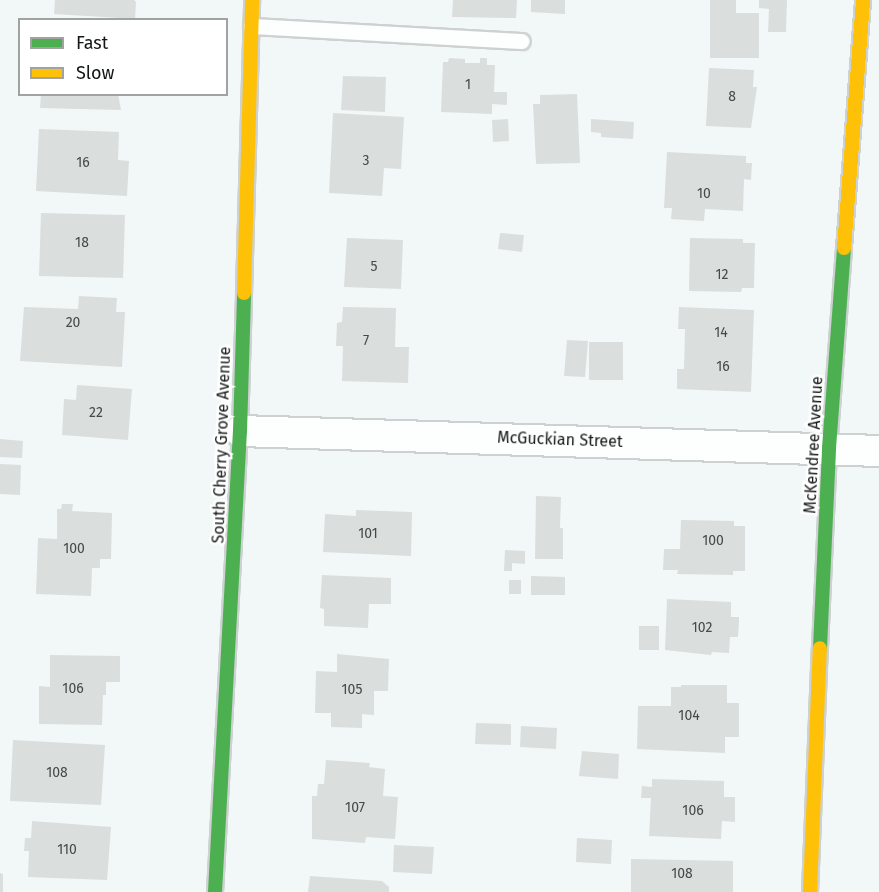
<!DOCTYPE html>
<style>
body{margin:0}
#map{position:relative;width:879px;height:892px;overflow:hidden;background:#f2f7f7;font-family:"Fira Sans",sans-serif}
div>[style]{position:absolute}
.building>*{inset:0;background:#dadfde}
.roads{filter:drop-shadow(2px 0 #cdd1d1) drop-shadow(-2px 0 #cdd1d1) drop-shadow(0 2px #cdd1d1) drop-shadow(0 -2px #cdd1d1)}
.lane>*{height:15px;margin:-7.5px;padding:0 7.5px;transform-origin:7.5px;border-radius:7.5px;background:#fdfefe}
.street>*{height:30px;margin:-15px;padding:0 15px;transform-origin:15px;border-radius:15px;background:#fdfefe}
.fast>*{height:14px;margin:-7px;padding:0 7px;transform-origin:7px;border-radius:7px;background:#4caf50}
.slow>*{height:14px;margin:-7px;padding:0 7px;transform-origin:7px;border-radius:7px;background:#ffc107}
span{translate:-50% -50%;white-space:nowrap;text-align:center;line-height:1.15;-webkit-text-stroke:5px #fff;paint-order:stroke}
.number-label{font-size:14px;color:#454948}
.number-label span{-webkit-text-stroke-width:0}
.street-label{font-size:16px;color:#131716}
.legend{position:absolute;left:18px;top:18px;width:210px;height:78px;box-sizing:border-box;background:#fff;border:2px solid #a1a2a2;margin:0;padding:8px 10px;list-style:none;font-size:18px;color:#131716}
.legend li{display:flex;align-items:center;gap:12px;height:30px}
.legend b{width:30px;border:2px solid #a1a2a2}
</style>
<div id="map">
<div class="building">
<i style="clip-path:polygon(55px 0,134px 0,136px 2px,135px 19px,54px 14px)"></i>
<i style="clip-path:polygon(453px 0,517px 0,516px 18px,452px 17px)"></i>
<i style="clip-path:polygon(531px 0,565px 0,565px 14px,531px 12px)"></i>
<i style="clip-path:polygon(710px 0,736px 0,736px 13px,759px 13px,759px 58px,710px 58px)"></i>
<i style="clip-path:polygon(759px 0,787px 0,786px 32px,768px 32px,769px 9px,759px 8px)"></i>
<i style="clip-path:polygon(449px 58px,465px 59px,465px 63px,480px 63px,480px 58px,487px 58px,487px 65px,495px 65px,494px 92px,507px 92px,507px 105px,492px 104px,492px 114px,441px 112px,443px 62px,448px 62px)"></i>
<i style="clip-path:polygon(709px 68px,754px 70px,753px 87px,757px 87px,751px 128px,706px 126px)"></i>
<i style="clip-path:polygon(343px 76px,386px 77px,385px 112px,341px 110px)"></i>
<i style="clip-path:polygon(41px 94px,118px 94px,121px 110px,40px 108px)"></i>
<i style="clip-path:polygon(577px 94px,580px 163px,536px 164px,533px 104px,540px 104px,540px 95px)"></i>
<i style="clip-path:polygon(333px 113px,404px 117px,401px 169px,384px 168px,382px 196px,329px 193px)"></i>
<i style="clip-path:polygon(508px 119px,509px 141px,493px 142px,492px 120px)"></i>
<i style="clip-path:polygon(591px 119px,634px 122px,633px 139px,601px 137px,601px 133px,591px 132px)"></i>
<i style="clip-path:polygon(39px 129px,119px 132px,118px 160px,129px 161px,127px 196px,36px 191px)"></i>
<i style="clip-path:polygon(667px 152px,746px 156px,746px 163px,752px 163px,751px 180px,744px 179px,743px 211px,705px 209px,704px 221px,671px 219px,672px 208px,664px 208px)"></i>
<i style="clip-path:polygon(41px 213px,125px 215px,123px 278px,39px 276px)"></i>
<i style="clip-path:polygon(500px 233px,524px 235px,522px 252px,498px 249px)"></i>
<i style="clip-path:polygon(347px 238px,403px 240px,401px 289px,344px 287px)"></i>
<i style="clip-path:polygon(690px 238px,743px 239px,743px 243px,755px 243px,754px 288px,742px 288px,741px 292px,689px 291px)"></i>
<i style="clip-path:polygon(79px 296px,117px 298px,116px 312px,125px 312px,122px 367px,20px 361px,24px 307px,78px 309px)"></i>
<i style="clip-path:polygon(343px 307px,396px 308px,395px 347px,409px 347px,408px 383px,342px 381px,343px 346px,336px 346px,337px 323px,342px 322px)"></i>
<i style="clip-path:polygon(679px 307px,754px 310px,751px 392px,677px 389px,677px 369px,684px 369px,685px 329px,678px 329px)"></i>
<i style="clip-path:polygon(567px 340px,588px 341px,585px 377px,564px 376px)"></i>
<i style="clip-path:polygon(589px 342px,623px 342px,623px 380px,589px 380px)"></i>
<i style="clip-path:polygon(77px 385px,132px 389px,128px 440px,62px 435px,64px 399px,76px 400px)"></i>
<i style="clip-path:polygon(0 439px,23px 441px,22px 458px,0 457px)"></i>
<i style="clip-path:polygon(0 464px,21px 465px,20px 495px,0 494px)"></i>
<i style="clip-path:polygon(536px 496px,561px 497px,560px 528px,563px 528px,563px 559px,535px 559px)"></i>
<i style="clip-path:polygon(62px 504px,73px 504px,72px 511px,112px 513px,111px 559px,100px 559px,100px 568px,92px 568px,91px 596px,36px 594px,38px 538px,57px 539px,57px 509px,61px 509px)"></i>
<i style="clip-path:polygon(356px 510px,412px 512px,411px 556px,323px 552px,325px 514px,356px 516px)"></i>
<i style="clip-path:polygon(681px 520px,734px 521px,734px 526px,745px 526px,745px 571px,733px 571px,733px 575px,677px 574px,678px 570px,663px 570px,664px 549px,680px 549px)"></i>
<i style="clip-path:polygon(505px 550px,525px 551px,525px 564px,512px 563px,512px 571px,504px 571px)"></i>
<i style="clip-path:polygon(322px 575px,391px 578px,391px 604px,369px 604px,368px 628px,324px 626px,324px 609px,320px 608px)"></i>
<i style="clip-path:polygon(531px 576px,565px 577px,565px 595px,531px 595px)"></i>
<i style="clip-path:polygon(509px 580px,521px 580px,521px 594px,509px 594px)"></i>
<i style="clip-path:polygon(667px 599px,731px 602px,731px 617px,739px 617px,739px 622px,738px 637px,730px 637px,729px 653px,712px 652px,711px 655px,665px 650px)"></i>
<i style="clip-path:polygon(639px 626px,659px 626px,659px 650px,639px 650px)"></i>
<i style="clip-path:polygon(337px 654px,389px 659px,388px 691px,374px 691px,374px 715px,362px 714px,362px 728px,331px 727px,331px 713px,315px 713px,316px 671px,337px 672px)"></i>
<i style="clip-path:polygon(50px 655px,120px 656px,120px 682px,106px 682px,106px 695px,103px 695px,102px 725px,39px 724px,39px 686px,50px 687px)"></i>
<i style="clip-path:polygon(681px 685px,727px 685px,727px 703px,739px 703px,739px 737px,725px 737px,725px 753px,637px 749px,638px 706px,671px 706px,671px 687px,681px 687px)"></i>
<i style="clip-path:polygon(476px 723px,511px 724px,511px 745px,475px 744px)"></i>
<i style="clip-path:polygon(521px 726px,557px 728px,556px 749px,520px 747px)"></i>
<i style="clip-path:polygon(13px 740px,105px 745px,101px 805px,10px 801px)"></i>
<i style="clip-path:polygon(582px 751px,619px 754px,618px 779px,579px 776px)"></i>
<i style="clip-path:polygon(326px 760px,370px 763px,369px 767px,385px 769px,383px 796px,398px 797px,395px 839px,366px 837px,365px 843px,312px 839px,312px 796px,317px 796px,318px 784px,324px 784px)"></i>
<i style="clip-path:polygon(652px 779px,724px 781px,724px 797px,735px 797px,735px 822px,722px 821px,721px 839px,649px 836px,651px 798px,641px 798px,642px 786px,652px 787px)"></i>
<i style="clip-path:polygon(32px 821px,111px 827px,107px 880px,28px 877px,29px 851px,24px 851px,25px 838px,31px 838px)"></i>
<i style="clip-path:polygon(577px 838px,612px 840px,611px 864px,576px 862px)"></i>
<i style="clip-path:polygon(394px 845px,434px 847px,432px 874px,393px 872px)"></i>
<i style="clip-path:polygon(631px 859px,733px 861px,733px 892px,631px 892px)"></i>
<i style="clip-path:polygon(0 873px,3px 874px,3px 892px,0 892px)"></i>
<i style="clip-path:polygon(310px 876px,382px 881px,389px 887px,389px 892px,308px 892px)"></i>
</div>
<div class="roads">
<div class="lane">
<i style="left:251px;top:26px;width:271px;rotate:3.2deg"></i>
</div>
<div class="street">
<i style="left:240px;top:431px;width:639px;rotate:1.79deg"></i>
</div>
<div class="fast">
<i style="left:820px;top:648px;width:200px;rotate:-87.4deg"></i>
<i style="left:829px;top:448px;width:201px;rotate:-85.7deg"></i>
<i style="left:215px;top:892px;width:462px;rotate:-86.9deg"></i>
<i style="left:240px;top:431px;width:138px;rotate:-88.3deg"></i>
</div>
<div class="slow">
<i style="left:844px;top:248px;width:249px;rotate:-85.6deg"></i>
<i style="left:244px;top:293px;width:293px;rotate:-88.4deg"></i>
<i style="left:810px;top:892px;width:244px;rotate:-87.7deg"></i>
</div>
</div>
<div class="number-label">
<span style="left:468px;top:85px">1</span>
<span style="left:732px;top:97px">8</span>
<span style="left:366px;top:161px">3</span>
<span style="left:83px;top:163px">16</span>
<span style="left:704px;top:194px">10</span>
<span style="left:82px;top:243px">18</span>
<span style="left:374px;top:267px">5</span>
<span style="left:722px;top:275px">12</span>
<span style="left:73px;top:323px">20</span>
<span style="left:721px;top:333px">14</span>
<span style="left:366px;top:341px">7</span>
<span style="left:723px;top:367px">16</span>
<span style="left:96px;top:413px">22</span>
<span style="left:368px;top:534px">101</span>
<span style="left:713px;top:541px">100</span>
<span style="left:74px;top:549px">100</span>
<span style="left:702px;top:628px">102</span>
<span style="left:73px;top:689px">106</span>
<span style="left:352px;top:690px">105</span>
<span style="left:689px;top:716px">104</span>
<span style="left:57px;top:773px">108</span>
<span style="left:355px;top:808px">107</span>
<span style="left:693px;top:811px">106</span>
<span style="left:67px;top:850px">110</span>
<span style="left:682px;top:874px">108</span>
</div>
<div class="street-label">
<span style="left:560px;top:440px;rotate:2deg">McGuckian Street</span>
<span style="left:222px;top:445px;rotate:-88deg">South Cherry Grove Avenue</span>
<span style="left:814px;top:445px;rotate:-87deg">McKendree Avenue</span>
</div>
<ul class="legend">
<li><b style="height:8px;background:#4caf50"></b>Fast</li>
<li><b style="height:8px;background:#ffc107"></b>Slow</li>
</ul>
</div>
